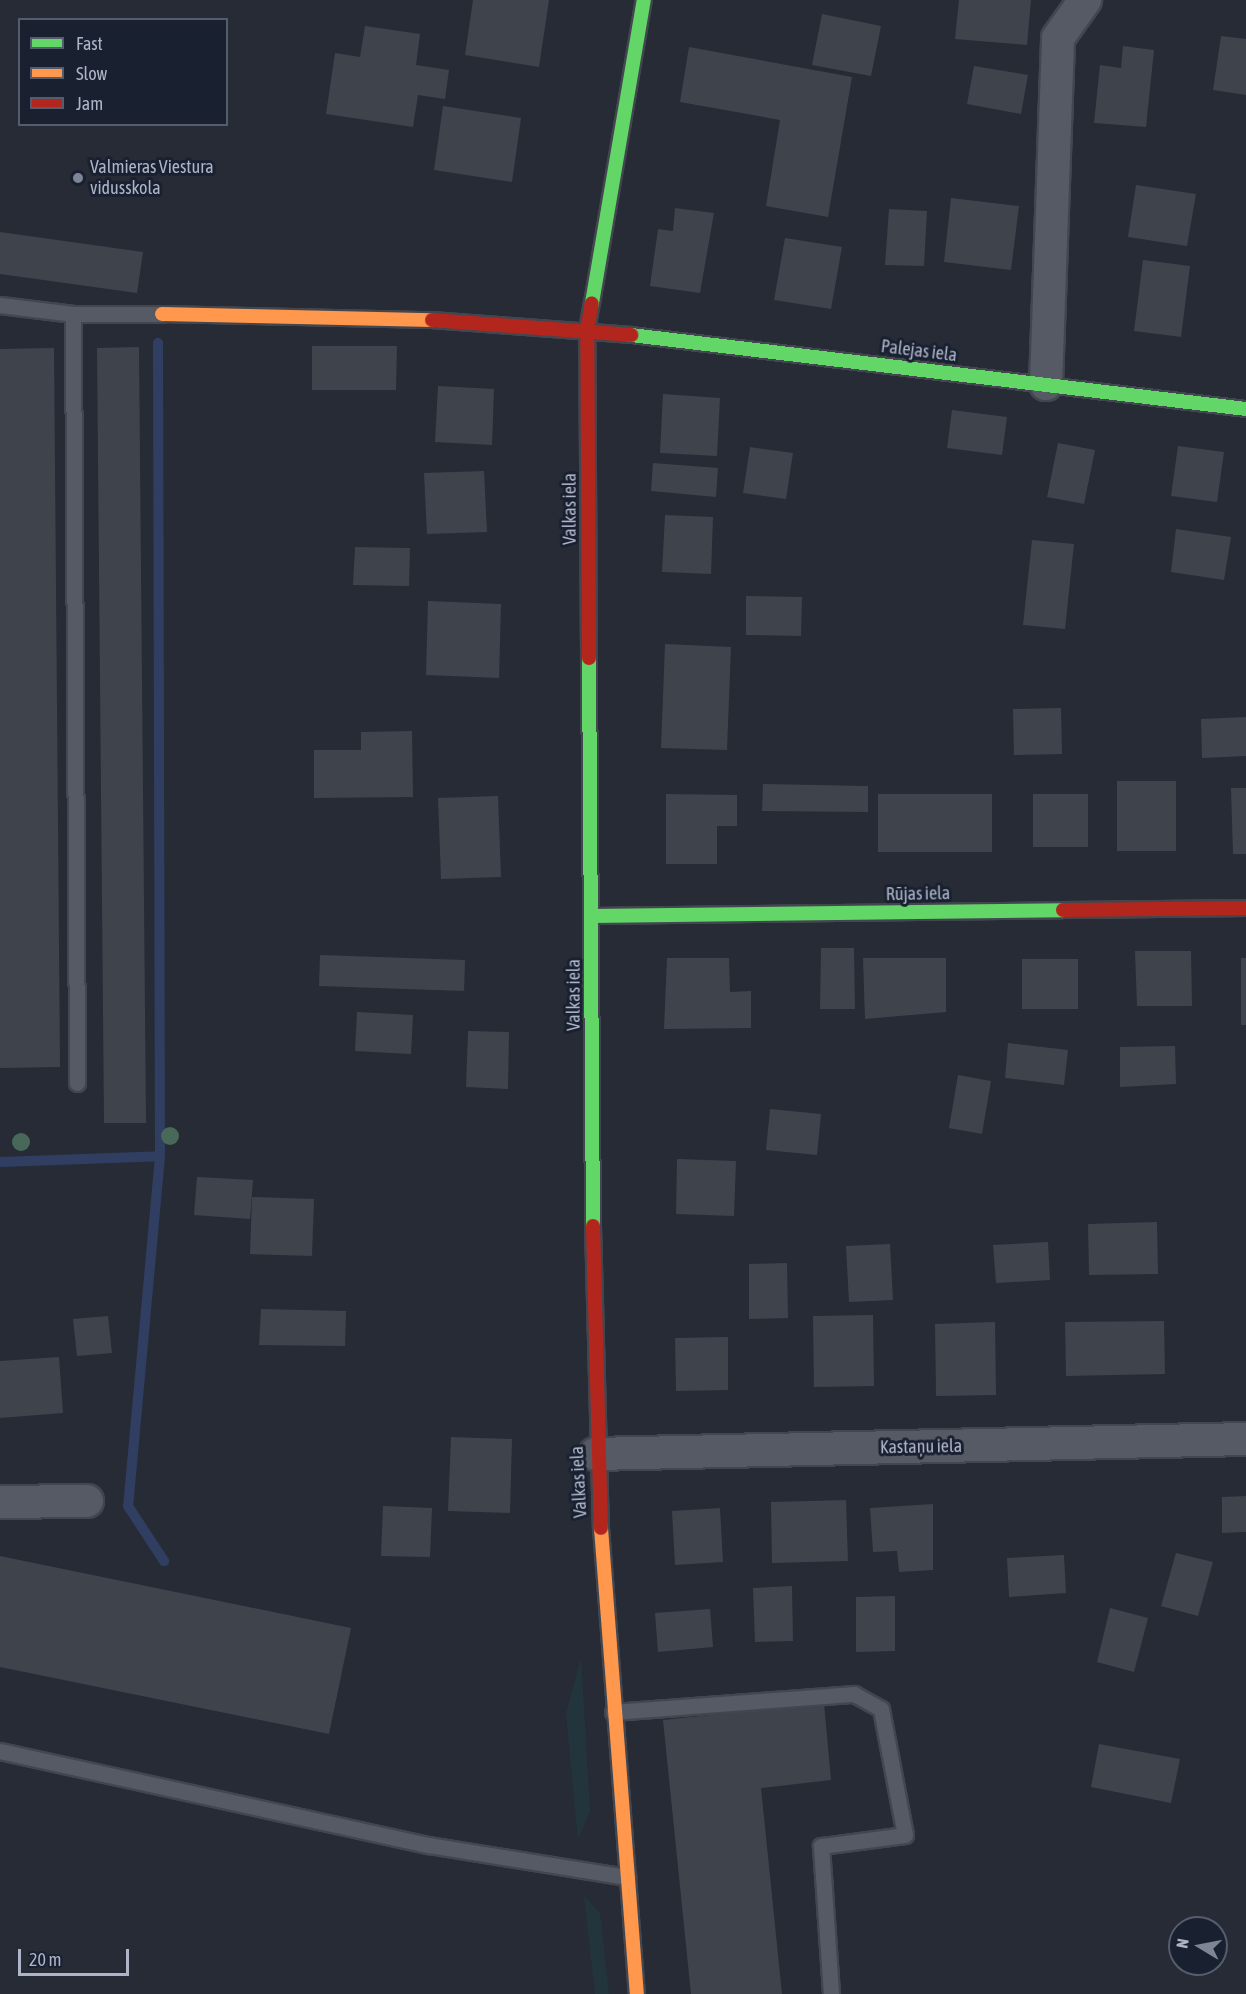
<!DOCTYPE html>
<meta charset="utf-8">
<style>
body{margin:0}
#map{position:relative;width:1246px;height:1994px;overflow:hidden;background:#262b36;font-family:"Asap Condensed",sans-serif}
div>[style]{position:absolute}
.green>*{inset:0;background:#23353c}
.stream>*{height:10px;margin:-5px;padding:0 5px;transform-origin:5px;border-radius:5px;background:#303f61}
.building>*{inset:0;background:#3f434c}
.roads{filter:drop-shadow(2px 0 #42464f) drop-shadow(-2px 0 #42464f) drop-shadow(0 2px #42464f) drop-shadow(0 -2px #42464f)}
.lane>*{height:15px;margin:-7.5px;padding:0 7.5px;transform-origin:7.5px;border-radius:7.5px;background:#565a64}
.street>*{height:32px;margin:-16px;padding:0 16px;transform-origin:16px;border-radius:16px;background:#565a64}
.fast>*{height:14px;margin:-7px;padding:0 7px;transform-origin:7px;border-radius:7px;background:#63d668}
.slow>*{height:14px;margin:-7px;padding:0 7px;transform-origin:7px;border-radius:7px;background:#ff974d}
.jam>*{height:14px;margin:-7px;padding:0 7px;transform-origin:7px;border-radius:7px;background:#b3261e}
.trees>*{width:18px;height:18px;margin:-9px;border-radius:50%;background:#48695a}
.dots>*{width:16px;height:16px;translate:-50% -50%;box-sizing:border-box;border:3px solid #192030;border-radius:50%}
span{translate:-50% -50%;white-space:nowrap;text-align:center;line-height:1.15;-webkit-text-stroke:6px #192030;paint-order:stroke}
.poi-label{font-size:18px;color:#aeb5c8}
.left{translate:0 -50%;text-align:left}
.street-label{font-size:18px;color:#aeb5c8}
.legend{position:absolute;left:18px;top:18px;width:210px;height:108px;box-sizing:border-box;background:#192030;border:2px solid #555c6d;margin:0;padding:8px 10px;list-style:none;font-size:18px;color:#aeb5c8}
.legend li{display:flex;align-items:center;gap:12px;height:30px}
.legend b{width:30px;border:2px solid #555c6d}
.north{position:absolute;left:1168px;top:1916px;width:60px;height:60px;box-sizing:border-box;background:#192030;border:2px solid #555c6d;border-radius:50%;rotate:280deg;font-size:16px;font-weight:700;line-height:24px;text-align:center;color:#aeb5c8}
.north::after{content:'';display:block;margin:auto;width:21px;height:27px;background:#7e8595;clip-path:polygon(50% 0,100% 100%,50% 72%,0 100%)}
.scale{position:absolute;left:18px;top:1949px;width:111px;height:27px;box-sizing:border-box;border:3px solid #aeb5c8;border-top:0;padding-left:8px;font-size:18px;line-height:21px;white-space:nowrap;color:#aeb5c8;-webkit-text-stroke:4px #192030;paint-order:stroke}
</style>
<div id="map">
<div class="green">
<i style="clip-path:polygon(581px 1657px,590px 1811px,578px 1839px,566px 1714px)"></i>
<i style="clip-path:polygon(584px 1896px,600px 1913px,609px 1994px,595px 1994px)"></i>
</div>
<div class="stream">
<i style="left:158px;top:343px;width:813px;rotate:89.86deg"></i>
<i style="left:160px;top:1156px;width:351px;rotate:95.2deg"></i>
<i style="left:128px;top:1506px;width:66px;rotate:56.8deg"></i>
<i style="left:0;top:1162px;width:160px;rotate:-2.1deg"></i>
</div>
<div class="building">
<i style="clip-path:polygon(473px 0,549px 0,539px 67px,465px 55px)"></i>
<i style="clip-path:polygon(959px 0,1031px 0,1027px 45px,955px 39px)"></i>
<i style="clip-path:polygon(822px 14px,881px 26px,871px 76px,812px 65px)"></i>
<i style="clip-path:polygon(365px 26px,420px 34px,416px 65px,449px 70px,445px 99px,418px 95px,413px 127px,326px 114px,335px 53px,360px 57px)"></i>
<i style="clip-path:polygon(1221px 36px,1246px 39px,1246px 95px,1213px 90px)"></i>
<i style="clip-path:polygon(1123px 46px,1154px 50px,1146px 127px,1094px 123px,1100px 65px,1121px 68px)"></i>
<i style="clip-path:polygon(689px 47px,852px 77px,828px 217px,766px 206px,780px 120px,680px 102px)"></i>
<i style="clip-path:polygon(974px 66px,1028px 75px,1021px 114px,967px 104px)"></i>
<i style="clip-path:polygon(443px 106px,521px 118px,512px 182px,434px 170px)"></i>
<i style="clip-path:polygon(1136px 185px,1196px 194px,1187px 246px,1128px 237px)"></i>
<i style="clip-path:polygon(951px 198px,1019px 206px,1011px 270px,944px 262px)"></i>
<i style="clip-path:polygon(675px 208px,714px 213px,700px 293px,650px 286px,658px 229px,673px 231px)"></i>
<i style="clip-path:polygon(889px 209px,927px 211px,924px 266px,885px 265px)"></i>
<i style="clip-path:polygon(0 232px,143px 252px,137px 293px,0 274px)"></i>
<i style="clip-path:polygon(785px 238px,842px 247px,831px 309px,774px 300px)"></i>
<i style="clip-path:polygon(1143px 260px,1190px 266px,1181px 337px,1134px 331px)"></i>
<i style="clip-path:polygon(312px 346px,397px 346px,396px 390px,312px 390px)"></i>
<i style="clip-path:polygon(139px 347px,146px 1123px,104px 1123px,97px 348px)"></i>
<i style="clip-path:polygon(54px 348px,60px 1067px,0 1068px,0 349px)"></i>
<i style="clip-path:polygon(438px 386px,494px 389px,492px 445px,435px 442px)"></i>
<i style="clip-path:polygon(663px 394px,720px 398px,717px 456px,660px 453px)"></i>
<i style="clip-path:polygon(952px 410px,1007px 417px,1002px 455px,947px 448px)"></i>
<i style="clip-path:polygon(1058px 443px,1095px 450px,1084px 504px,1047px 497px)"></i>
<i style="clip-path:polygon(1178px 446px,1224px 452px,1217px 502px,1171px 496px)"></i>
<i style="clip-path:polygon(750px 447px,793px 453px,786px 499px,743px 493px)"></i>
<i style="clip-path:polygon(653px 463px,718px 468px,716px 497px,651px 491px)"></i>
<i style="clip-path:polygon(484px 471px,487px 532px,427px 534px,424px 473px)"></i>
<i style="clip-path:polygon(665px 515px,713px 517px,711px 574px,662px 572px)"></i>
<i style="clip-path:polygon(1176px 529px,1231px 537px,1224px 580px,1171px 572px)"></i>
<i style="clip-path:polygon(1032px 540px,1074px 544px,1065px 629px,1023px 625px)"></i>
<i style="clip-path:polygon(355px 547px,410px 548px,409px 586px,353px 585px)"></i>
<i style="clip-path:polygon(746px 596px,802px 597px,801px 636px,746px 635px)"></i>
<i style="clip-path:polygon(428px 601px,501px 604px,499px 678px,426px 675px)"></i>
<i style="clip-path:polygon(665px 644px,731px 647px,727px 750px,661px 748px)"></i>
<i style="clip-path:polygon(1061px 708px,1062px 754px,1014px 755px,1013px 709px)"></i>
<i style="clip-path:polygon(1246px 717px,1246px 756px,1202px 758px,1201px 719px)"></i>
<i style="clip-path:polygon(412px 731px,413px 797px,314px 798px,314px 750px,361px 750px,361px 732px)"></i>
<i style="clip-path:polygon(1117px 781px,1176px 781px,1176px 851px,1117px 851px)"></i>
<i style="clip-path:polygon(763px 784px,868px 786px,868px 812px,762px 811px)"></i>
<i style="clip-path:polygon(1231px 788px,1246px 788px,1246px 854px,1233px 854px)"></i>
<i style="clip-path:polygon(666px 794px,737px 795px,737px 826px,717px 826px,717px 864px,666px 864px)"></i>
<i style="clip-path:polygon(878px 794px,992px 794px,992px 852px,878px 852px)"></i>
<i style="clip-path:polygon(1033px 794px,1088px 794px,1088px 847px,1033px 847px)"></i>
<i style="clip-path:polygon(498px 796px,501px 877px,441px 879px,438px 798px)"></i>
<i style="clip-path:polygon(821px 948px,854px 948px,855px 1009px,820px 1009px)"></i>
<i style="clip-path:polygon(1135px 951px,1191px 951px,1192px 1006px,1137px 1006px)"></i>
<i style="clip-path:polygon(320px 955px,465px 960px,464px 991px,319px 986px)"></i>
<i style="clip-path:polygon(667px 958px,729px 958px,730px 992px,751px 991px,751px 1028px,664px 1029px)"></i>
<i style="clip-path:polygon(863px 958px,946px 958px,946px 1012px,865px 1019px)"></i>
<i style="clip-path:polygon(1241px 958px,1246px 958px,1246px 1025px,1241px 1025px)"></i>
<i style="clip-path:polygon(1022px 959px,1078px 959px,1078px 1009px,1022px 1009px)"></i>
<i style="clip-path:polygon(357px 1012px,413px 1015px,411px 1054px,355px 1051px)"></i>
<i style="clip-path:polygon(468px 1031px,509px 1032px,508px 1089px,466px 1087px)"></i>
<i style="clip-path:polygon(1008px 1043px,1068px 1050px,1064px 1085px,1005px 1078px)"></i>
<i style="clip-path:polygon(1175px 1046px,1176px 1084px,1120px 1087px,1120px 1047px)"></i>
<i style="clip-path:polygon(958px 1075px,991px 1081px,982px 1134px,949px 1128px)"></i>
<i style="clip-path:polygon(770px 1109px,821px 1114px,817px 1155px,766px 1150px)"></i>
<i style="clip-path:polygon(677px 1159px,736px 1161px,734px 1216px,676px 1214px)"></i>
<i style="clip-path:polygon(197px 1177px,253px 1180px,250px 1219px,194px 1215px)"></i>
<i style="clip-path:polygon(252px 1197px,314px 1199px,312px 1256px,250px 1254px)"></i>
<i style="clip-path:polygon(1157px 1222px,1158px 1274px,1089px 1275px,1088px 1224px)"></i>
<i style="clip-path:polygon(1048px 1242px,1050px 1280px,996px 1283px,993px 1245px)"></i>
<i style="clip-path:polygon(890px 1244px,893px 1300px,849px 1302px,846px 1246px)"></i>
<i style="clip-path:polygon(787px 1263px,788px 1318px,749px 1319px,749px 1264px)"></i>
<i style="clip-path:polygon(261px 1309px,346px 1311px,345px 1346px,259px 1345px)"></i>
<i style="clip-path:polygon(873px 1315px,874px 1386px,814px 1387px,813px 1316px)"></i>
<i style="clip-path:polygon(108px 1316px,112px 1353px,77px 1356px,73px 1319px)"></i>
<i style="clip-path:polygon(1164px 1321px,1165px 1374px,1066px 1376px,1065px 1322px)"></i>
<i style="clip-path:polygon(995px 1322px,996px 1395px,936px 1396px,935px 1324px)"></i>
<i style="clip-path:polygon(728px 1337px,728px 1390px,676px 1391px,675px 1338px)"></i>
<i style="clip-path:polygon(59px 1357px,63px 1413px,0 1418px,0 1361px)"></i>
<i style="clip-path:polygon(451px 1437px,512px 1439px,510px 1513px,448px 1511px)"></i>
<i style="clip-path:polygon(1246px 1496px,1246px 1532px,1222px 1533px,1222px 1497px)"></i>
<i style="clip-path:polygon(846px 1500px,848px 1561px,772px 1563px,771px 1502px)"></i>
<i style="clip-path:polygon(933px 1504px,933px 1570px,899px 1572px,897px 1551px,873px 1552px,870px 1508px)"></i>
<i style="clip-path:polygon(383px 1506px,432px 1508px,430px 1557px,381px 1556px)"></i>
<i style="clip-path:polygon(720px 1508px,723px 1562px,675px 1565px,672px 1511px)"></i>
<i style="clip-path:polygon(1176px 1553px,1213px 1562px,1198px 1616px,1161px 1606px)"></i>
<i style="clip-path:polygon(1064px 1555px,1066px 1593px,1009px 1597px,1007px 1558px)"></i>
<i style="clip-path:polygon(0 1556px,351px 1628px,329px 1734px,0 1667px)"></i>
<i style="clip-path:polygon(792px 1586px,793px 1641px,755px 1642px,753px 1588px)"></i>
<i style="clip-path:polygon(895px 1596px,895px 1651px,856px 1652px,856px 1597px)"></i>
<i style="clip-path:polygon(1110px 1608px,1148px 1618px,1134px 1672px,1097px 1662px)"></i>
<i style="clip-path:polygon(710px 1609px,713px 1647px,658px 1652px,655px 1613px)"></i>
<i style="clip-path:polygon(824px 1703px,831px 1780px,761px 1788px,782px 1994px,691px 1994px,663px 1720px)"></i>
<i style="clip-path:polygon(1099px 1744px,1180px 1759px,1171px 1803px,1091px 1787px)"></i>
</div>
<div class="roads">
<div class="lane">
<i style="left:0;top:305px;width:74px;rotate:7deg"></i>
<i style="left:73px;top:314px;width:89px"></i>
<i style="left:73px;top:314px;width:769px;rotate:89.7deg"></i>
<i style="left:613px;top:1712px;width:242px;rotate:-4.3deg"></i>
<i style="left:854px;top:1694px;width:31px;rotate:29deg"></i>
<i style="left:881px;top:1709px;width:128px;rotate:79.2deg"></i>
<i style="left:905px;top:1835px;width:85px;rotate:172.5deg"></i>
<i style="left:821px;top:1846px;width:148px;rotate:86.1deg"></i>
<i style="left:0;top:1751px;width:439px;rotate:12.4deg"></i>
<i style="left:429px;top:1845px;width:201px;rotate:9.2deg"></i>
</div>
<div class="street">
<i style="left:1046px;top:384px;width:346px;rotate:-88deg"></i>
<i style="left:1058px;top:38px;width:47px;rotate:-54.6deg"></i>
<i style="left:595px;top:1454px;width:651px;rotate:-1.32deg"></i>
<i style="left:0;top:1502px;width:87px;rotate:-0.7deg"></i>
</div>
<div class="fast">
<i style="left:592px;top:303px;width:307px;rotate:-80.3deg"></i>
<i style="left:631px;top:335px;width:619px;rotate:6.86deg"></i>
<i style="left:589px;top:658px;width:568px;rotate:89.6deg"></i>
<i style="left:591px;top:916px;width:472px;rotate:-0.7deg"></i>
</div>
<div class="slow">
<i style="left:162px;top:314px;width:270px;rotate:1.3deg"></i>
<i style="left:601px;top:1528px;width:467px;rotate:85.6deg"></i>
</div>
<div class="jam">
<i style="left:432px;top:320px;width:200px;rotate:4.3deg"></i>
<i style="left:589px;top:658px;width:328px;rotate:-90.3deg"></i>
<i style="left:587px;top:330px;width:27px;rotate:-80deg"></i>
<i style="left:1063px;top:910px;width:183px;rotate:-0.6deg"></i>
<i style="left:593px;top:1226px;width:302px;rotate:88.5deg"></i>
</div>
</div>
<div class="trees">
<i style="left:170px;top:1136px"></i>
<i style="left:21px;top:1142px"></i>
</div>
<div class="dots">
<i style="left:78px;top:178px;background:#7e8595"></i>
</div>
<div class="poi-label">
<span class="left" style="left:90px;top:178px">Valmieras Viestura<br>vidusskola</span>
</div>
<div class="street-label">
<span style="left:919px;top:351px;rotate:7deg">Palejas iela</span>
<span style="left:570px;top:509px;rotate:-90deg">Valkas iela</span>
<span style="left:918px;top:894px;rotate:-1deg">Rūjas iela</span>
<span style="left:574px;top:995px;rotate:-90deg">Valkas iela</span>
<span style="left:921px;top:1447px;rotate:-1deg">Kastaņu iela</span>
<span style="left:579px;top:1482px;rotate:-93deg">Valkas iela</span>
</div>
<ul class="legend">
<li><b style="height:8px;background:#63d668"></b>Fast</li>
<li><b style="height:8px;background:#ff974d"></b>Slow</li>
<li><b style="height:8px;background:#b3261e"></b>Jam</li>
</ul>
<div class="north">N</div>
<div class="scale">20 m</div>
</div>
